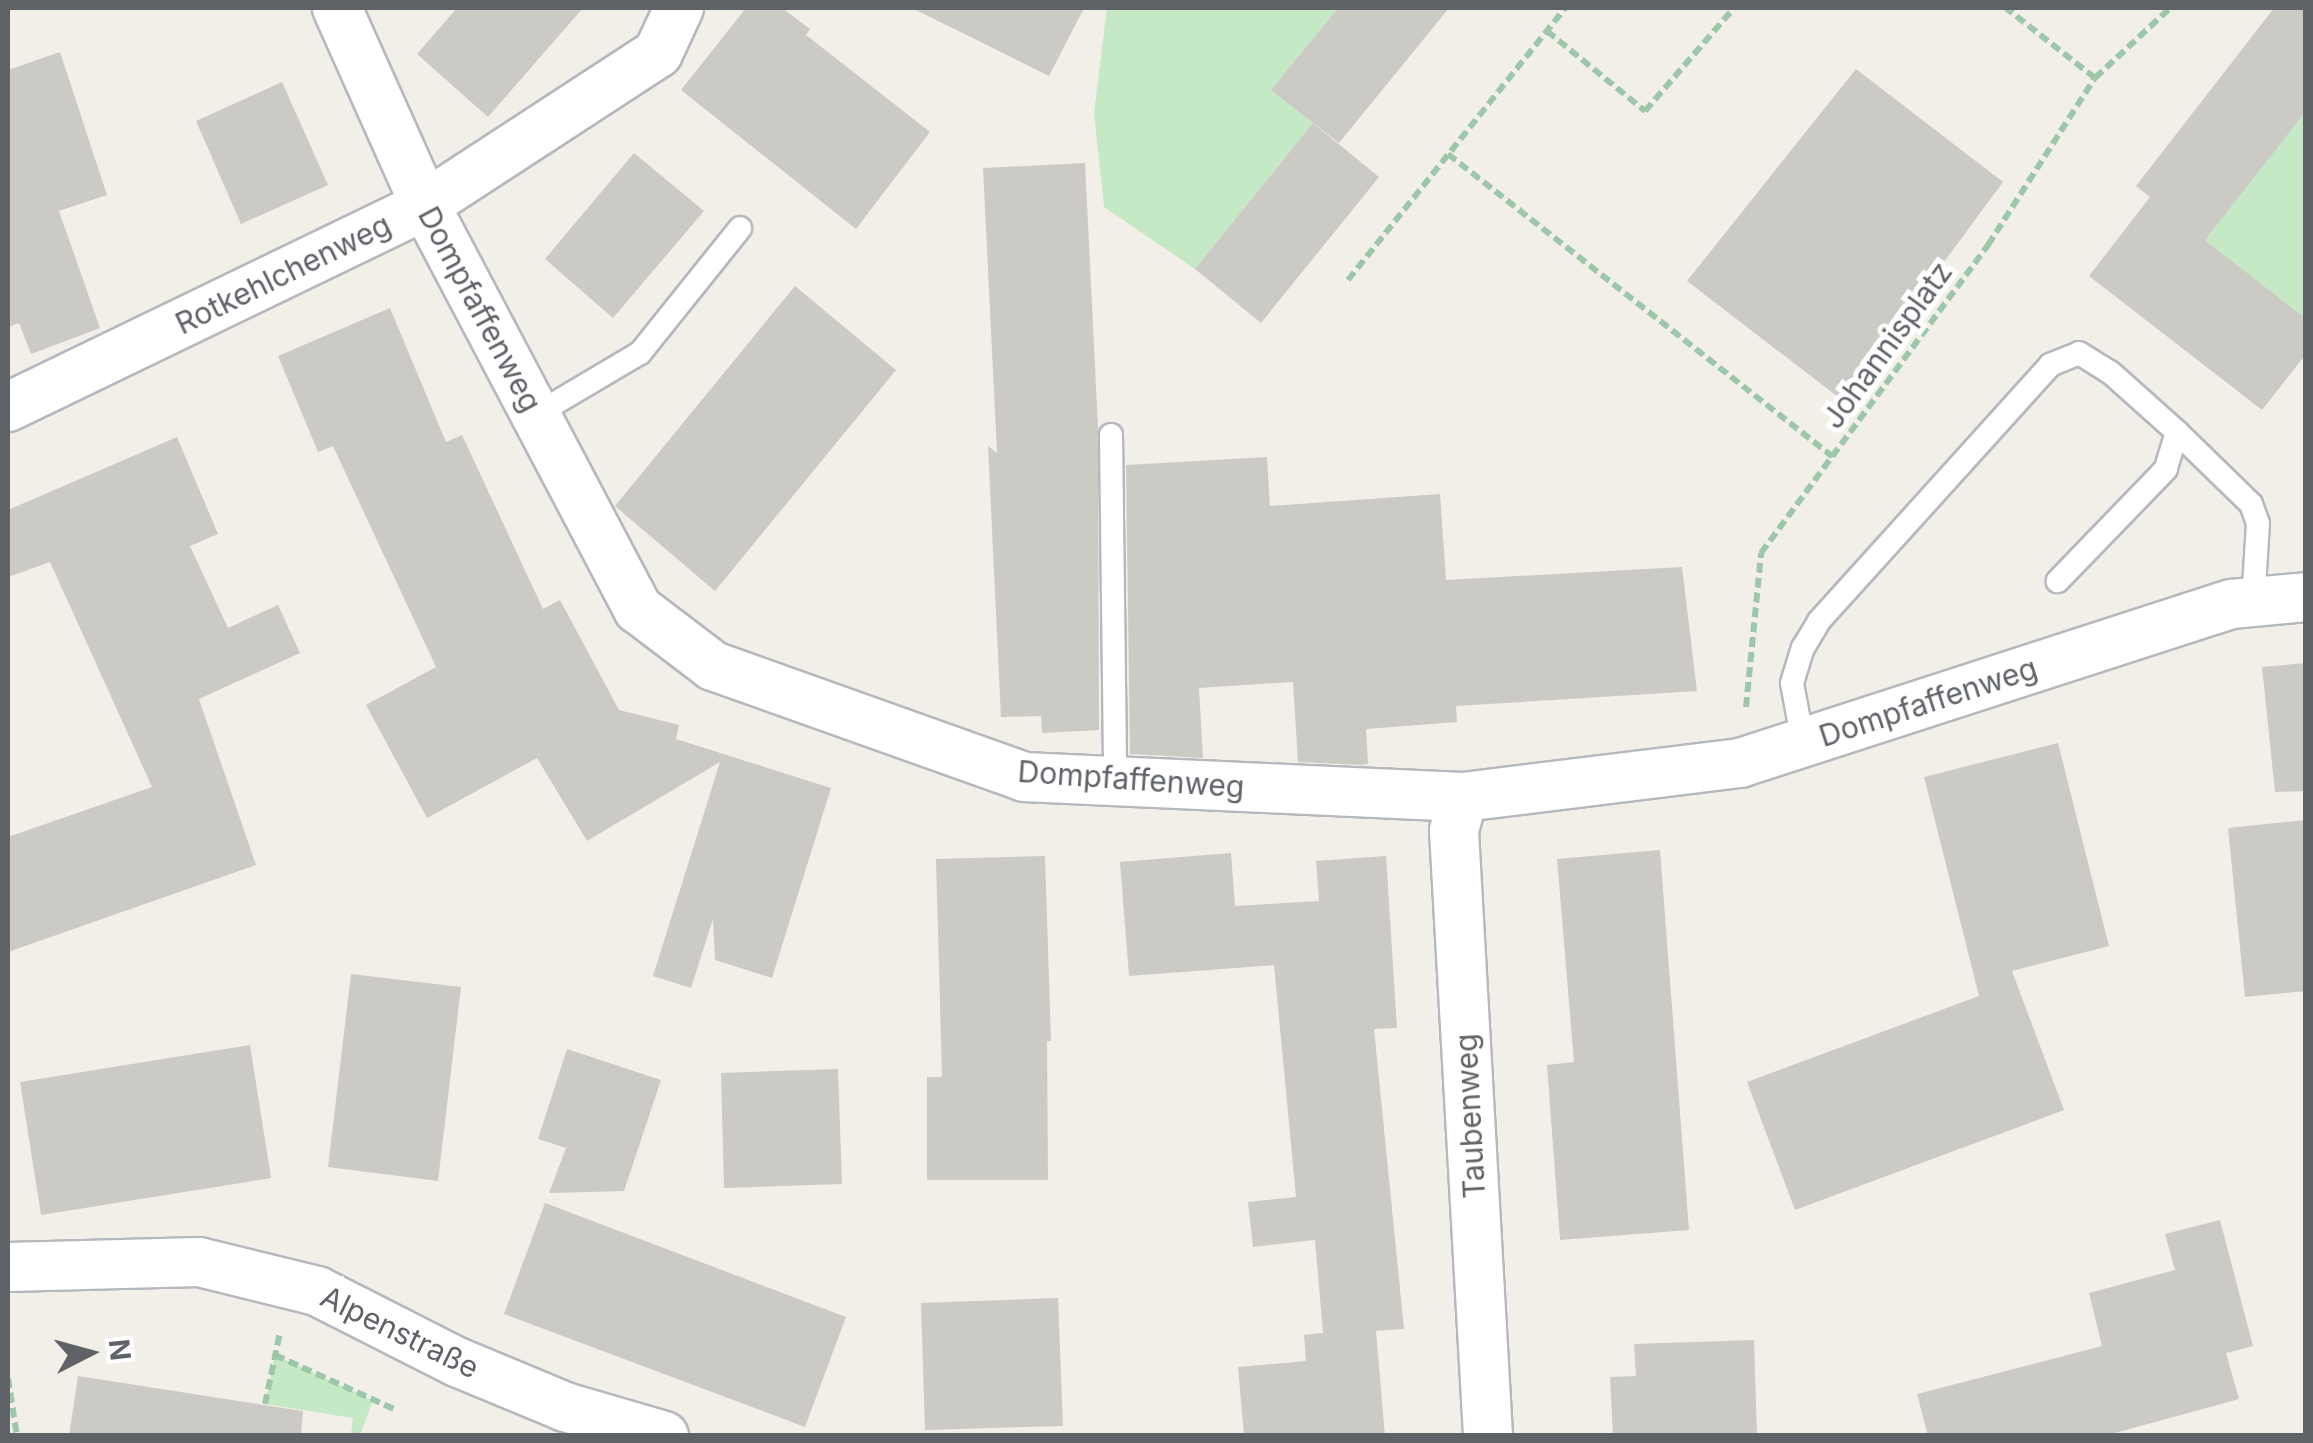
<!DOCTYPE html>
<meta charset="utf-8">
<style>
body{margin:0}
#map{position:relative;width:2313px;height:1443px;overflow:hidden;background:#f1efe8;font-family:Inter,sans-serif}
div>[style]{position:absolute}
.green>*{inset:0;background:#c5e8c5}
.building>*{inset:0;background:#cccac5}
.path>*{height:6px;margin-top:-3px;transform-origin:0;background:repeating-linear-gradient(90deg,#9cc7a9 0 10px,transparent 0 15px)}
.roads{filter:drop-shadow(2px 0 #b5b8bc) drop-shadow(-2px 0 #b5b8bc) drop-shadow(0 2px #b5b8bc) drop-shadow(0 -2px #b5b8bc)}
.service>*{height:22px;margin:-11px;padding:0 11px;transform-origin:11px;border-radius:11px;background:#fff}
.minor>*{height:48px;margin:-24px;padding:0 24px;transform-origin:24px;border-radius:24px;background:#fff}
span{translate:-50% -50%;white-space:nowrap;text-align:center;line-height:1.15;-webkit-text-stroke:10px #fff;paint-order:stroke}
.street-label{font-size:30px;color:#5f6368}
.frame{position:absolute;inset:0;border:10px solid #5f6368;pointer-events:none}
.north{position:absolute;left:40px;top:1303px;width:100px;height:100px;-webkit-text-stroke:8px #fff;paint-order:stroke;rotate:84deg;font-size:28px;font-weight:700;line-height:40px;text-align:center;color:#5f6368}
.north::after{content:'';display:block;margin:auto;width:35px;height:45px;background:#5f6368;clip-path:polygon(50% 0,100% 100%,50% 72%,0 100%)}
</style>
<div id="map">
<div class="green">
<i style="clip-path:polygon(1107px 8px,1338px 8px,1272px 89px,1313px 123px,1195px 269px,1104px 207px,1094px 113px)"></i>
<i style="clip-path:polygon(2305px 111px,2305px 319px,2205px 240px)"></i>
<i style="clip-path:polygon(275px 1355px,373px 1400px,360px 1435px,351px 1435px,353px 1418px,265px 1404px)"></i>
</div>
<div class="building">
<i style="clip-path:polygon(457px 8px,583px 8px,488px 117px,417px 54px)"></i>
<i style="clip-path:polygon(746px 8px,782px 8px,810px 29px,806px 35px,930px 132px,856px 229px,681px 90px)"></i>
<i style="clip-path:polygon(912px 8px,1084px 8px,1049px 76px)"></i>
<i style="clip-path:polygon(1338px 8px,1449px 8px,1339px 143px,1271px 90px)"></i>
<i style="clip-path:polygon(2274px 8px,2306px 8px,2306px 111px,2205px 240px,2306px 319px,2306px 354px,2262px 410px,2089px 276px,2150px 197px,2136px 186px)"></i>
<i style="clip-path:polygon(60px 52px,107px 195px,59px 211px,100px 328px,31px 354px,19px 323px,8px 327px,8px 70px)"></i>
<i style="clip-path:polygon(1856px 69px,2003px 182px,1842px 400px,1687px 281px)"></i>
<i style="clip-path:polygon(282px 82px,328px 185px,241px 224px,196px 121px)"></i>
<i style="clip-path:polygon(1313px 123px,1379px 177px,1261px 323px,1195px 269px)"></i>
<i style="clip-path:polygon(634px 153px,704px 211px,613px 318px,545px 259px)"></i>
<i style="clip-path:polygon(1085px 163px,1098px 427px,1099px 730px,1042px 733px,1041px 716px,1001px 717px,988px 446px,997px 453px,983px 168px)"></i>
<i style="clip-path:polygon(795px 286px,896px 370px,715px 591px,615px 506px)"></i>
<i style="clip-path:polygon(390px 308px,446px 442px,462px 435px,543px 609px,560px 600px,619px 710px,679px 725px,676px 739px,831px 788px,772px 978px,715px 960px,713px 919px,691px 988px,653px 976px,720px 762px,587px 841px,537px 758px,427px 818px,366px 705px,436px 667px,333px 446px,318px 452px,278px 356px)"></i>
<i style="clip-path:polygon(177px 437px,218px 534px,190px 546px,228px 628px,278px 605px,300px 653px,199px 699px,256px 865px,8px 952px,8px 837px,152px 787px,50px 562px,8px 577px,8px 510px)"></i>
<i style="clip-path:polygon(1267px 457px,1270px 506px,1440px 494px,1446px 580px,1682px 567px,1697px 691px,1456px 706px,1457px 722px,1366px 729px,1368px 764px,1361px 765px,1298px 762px,1293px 682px,1199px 688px,1203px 758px,1130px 754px,1126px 465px)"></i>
<i style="clip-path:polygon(2306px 663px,2306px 791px,2275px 792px,2262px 667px)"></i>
<i style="clip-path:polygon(2058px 743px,2109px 946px,2012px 971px,2064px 1110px,1795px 1210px,1747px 1082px,1979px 996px,1924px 777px)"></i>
<i style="clip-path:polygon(2306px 820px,2306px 991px,2245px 997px,2228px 828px)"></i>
<i style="clip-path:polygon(1660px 850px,1689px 1230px,1560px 1240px,1547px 1065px,1574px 1062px,1557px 859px)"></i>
<i style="clip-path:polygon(1231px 853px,1235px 906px,1319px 901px,1316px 861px,1386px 856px,1397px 1028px,1374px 1029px,1404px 1329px,1376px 1331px,1385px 1436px,1244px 1436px,1238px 1367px,1306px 1361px,1304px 1335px,1323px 1333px,1315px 1240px,1253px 1247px,1248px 1202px,1296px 1197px,1274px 965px,1129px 976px,1120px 862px)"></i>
<i style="clip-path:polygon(1045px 856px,1051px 1041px,1047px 1041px,1048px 1180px,927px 1180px,927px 1077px,942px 1077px,936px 859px)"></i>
<i style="clip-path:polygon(351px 974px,461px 987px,438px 1181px,328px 1167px)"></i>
<i style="clip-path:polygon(250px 1045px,271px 1178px,41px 1215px,20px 1082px)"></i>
<i style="clip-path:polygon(567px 1049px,661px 1080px,624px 1191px,549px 1193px,566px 1148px,538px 1139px)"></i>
<i style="clip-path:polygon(838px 1069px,842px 1184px,724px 1188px,721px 1073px)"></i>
<i style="clip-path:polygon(545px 1203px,846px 1317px,805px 1427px,504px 1314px)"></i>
<i style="clip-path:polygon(2220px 1220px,2253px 1346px,2226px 1353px,2239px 1399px,2104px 1436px,1928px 1436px,1917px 1394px,2102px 1346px,2089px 1293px,2175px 1270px,2165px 1234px)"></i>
<i style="clip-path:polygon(1058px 1298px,1063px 1426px,925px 1430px,921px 1303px)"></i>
<i style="clip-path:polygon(1754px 1340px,1757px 1436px,1613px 1436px,1610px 1377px,1636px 1376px,1634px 1344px)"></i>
<i style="clip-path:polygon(78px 1376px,303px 1411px,301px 1436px,69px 1436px)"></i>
</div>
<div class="path">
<i style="left:1547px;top:31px;width:127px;rotate:39.2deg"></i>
<i style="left:1645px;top:111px;width:136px;rotate:-49.2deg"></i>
<i style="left:2095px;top:78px;width:103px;rotate:-43deg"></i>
<i style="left:1448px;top:154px;width:489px;rotate:38.2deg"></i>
<i style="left:1348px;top:280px;width:348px;rotate:-51.4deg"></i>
<i style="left:1746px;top:707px;width:155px;rotate:-84.4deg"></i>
<i style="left:1761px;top:553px;width:383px;rotate:-53.6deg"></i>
<i style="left:1988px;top:245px;width:198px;rotate:-57.4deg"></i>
<i style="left:2095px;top:78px;width:113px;rotate:-141.8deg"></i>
<i style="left:275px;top:1355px;width:133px;rotate:24.4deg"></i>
<i style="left:8px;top:1378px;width:59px;rotate:81.2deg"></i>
<i style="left:265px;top:1404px;width:74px;rotate:-78.2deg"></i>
</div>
<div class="roads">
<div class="service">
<i style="left:535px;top:415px;width:122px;rotate:-30.6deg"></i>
<i style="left:640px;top:353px;width:160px;rotate:-51.3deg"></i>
<i style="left:2177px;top:432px;width:103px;rotate:44.2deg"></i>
<i style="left:2251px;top:504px;width:20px;rotate:70deg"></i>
<i style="left:2258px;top:523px;width:79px;rotate:93.6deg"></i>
<i style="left:1111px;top:435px;width:347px;rotate:89.3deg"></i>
<i style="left:1803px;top:742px;width:60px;rotate:-100.6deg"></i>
<i style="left:1792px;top:683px;width:37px;rotate:-73deg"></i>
<i style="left:1803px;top:648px;width:31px;rotate:-59deg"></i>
<i style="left:1819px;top:621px;width:345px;rotate:-47.9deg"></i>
<i style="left:2050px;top:365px;width:31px;rotate:-22deg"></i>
<i style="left:2079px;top:353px;width:36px;rotate:32deg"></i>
<i style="left:2110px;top:372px;width:90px;rotate:41.8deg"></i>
<i style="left:2177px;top:432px;width:39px;rotate:107deg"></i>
<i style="left:2166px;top:469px;width:156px;rotate:134deg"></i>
</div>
<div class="minor">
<i style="left:337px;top:8px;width:216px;rotate:65.9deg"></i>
<i style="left:425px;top:205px;width:457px;rotate:62.2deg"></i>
<i style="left:638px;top:609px;width:94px;rotate:37.2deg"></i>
<i style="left:713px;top:666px;width:330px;rotate:19.6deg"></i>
<i style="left:1024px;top:777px;width:439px;rotate:2.6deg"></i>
<i style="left:1463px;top:797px;width:279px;rotate:-7deg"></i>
<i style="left:1740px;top:763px;width:516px;rotate:-17.94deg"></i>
<i style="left:2231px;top:604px;width:75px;rotate:-5.3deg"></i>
<i style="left:8px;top:407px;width:463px;rotate:-25.8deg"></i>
<i style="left:425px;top:205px;width:278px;rotate:-33.1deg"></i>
<i style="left:658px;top:53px;width:50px;rotate:-65deg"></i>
<i style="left:1463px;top:797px;width:35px;rotate:105deg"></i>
<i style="left:1454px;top:831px;width:606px;rotate:86.78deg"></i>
<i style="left:8px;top:1267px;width:191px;rotate:-1.5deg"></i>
<i style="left:199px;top:1262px;width:122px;rotate:13.8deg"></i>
<i style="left:317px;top:1291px;width:157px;rotate:26.9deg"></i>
<i style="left:457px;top:1362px;width:117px;rotate:22.6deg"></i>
<i style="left:565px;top:1407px;width:103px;rotate:16.3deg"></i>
</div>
</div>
<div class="street-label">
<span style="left:283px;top:274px;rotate:-26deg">Rotkehlchenweg</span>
<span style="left:480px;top:309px;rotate:62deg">Dompfaffenweg</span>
<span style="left:1887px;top:345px;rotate:-54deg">Johannisplatz</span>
<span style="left:1928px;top:702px;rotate:-18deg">Dompfaffenweg</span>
<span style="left:1131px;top:779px;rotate:4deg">Dompfaffenweg</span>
<span style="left:1470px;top:1116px;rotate:-93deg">Taubenweg</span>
<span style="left:400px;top:1332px;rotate:26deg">Alpenstraße</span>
</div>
<div class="frame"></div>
<div class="north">N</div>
</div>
